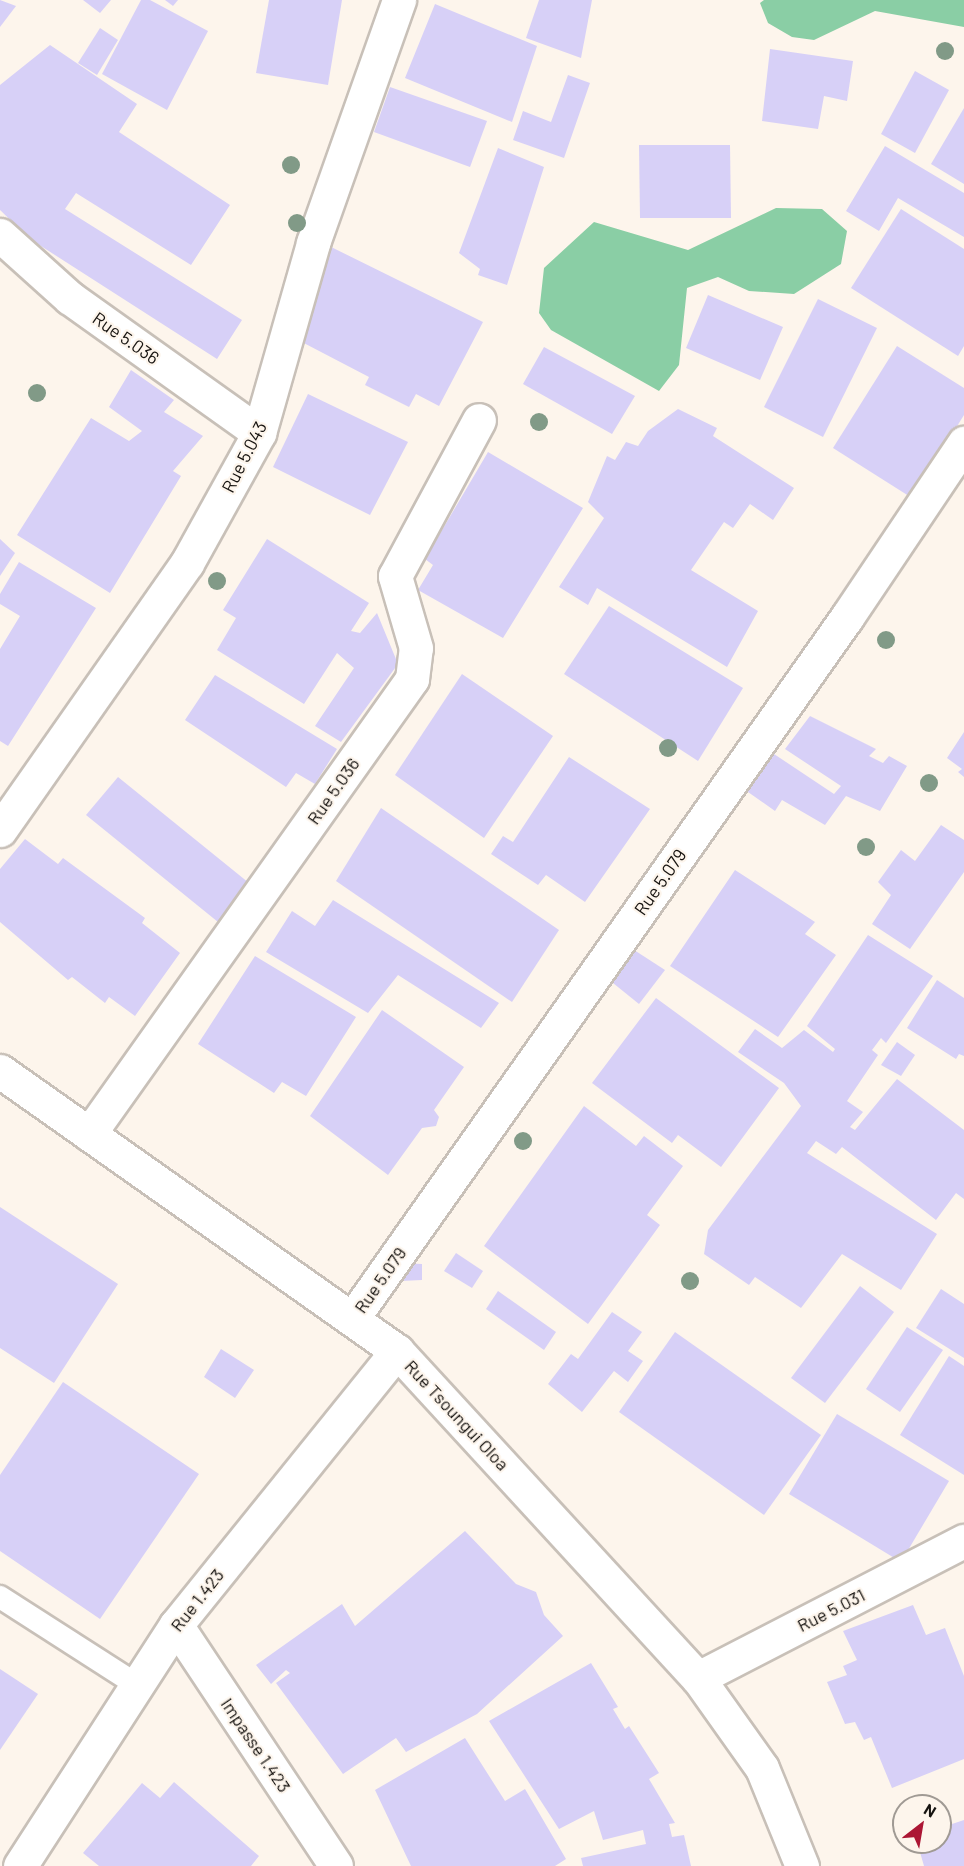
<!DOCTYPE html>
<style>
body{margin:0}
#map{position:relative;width:964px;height:1866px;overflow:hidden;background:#fdf5ec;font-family:Barlow,sans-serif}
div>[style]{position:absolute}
.forest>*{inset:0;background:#8acea5}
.building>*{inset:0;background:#d7d0f7}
.roads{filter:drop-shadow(2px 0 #c8c0b8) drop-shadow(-2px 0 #c8c0b8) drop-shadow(0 2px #c8c0b8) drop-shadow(0 -2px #c8c0b8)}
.lane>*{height:22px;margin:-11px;padding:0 11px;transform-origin:11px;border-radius:11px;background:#fff}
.street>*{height:33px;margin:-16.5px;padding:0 16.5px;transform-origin:16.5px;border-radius:16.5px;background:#fff}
.primary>*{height:33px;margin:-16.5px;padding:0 16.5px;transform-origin:16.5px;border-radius:16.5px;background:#fff}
.trees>*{width:18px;height:18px;margin:-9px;border-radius:50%;background:#819a87}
span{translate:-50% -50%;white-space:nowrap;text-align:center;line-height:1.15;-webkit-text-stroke:4.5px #fdf5ec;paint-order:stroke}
.street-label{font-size:18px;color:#15120f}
.north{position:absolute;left:892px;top:1794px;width:60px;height:60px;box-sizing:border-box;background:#fdf5ec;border:2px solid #a09a94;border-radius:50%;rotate:31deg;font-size:16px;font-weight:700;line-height:24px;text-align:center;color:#15120f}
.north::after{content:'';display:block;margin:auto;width:21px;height:27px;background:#ac1634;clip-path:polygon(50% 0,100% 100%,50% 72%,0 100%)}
</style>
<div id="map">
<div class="forest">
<i style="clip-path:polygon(764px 0,964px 0,964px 27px,875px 11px,814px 40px,792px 37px,768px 23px,760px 3px)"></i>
<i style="clip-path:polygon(776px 208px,822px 209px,847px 231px,841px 264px,794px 294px,749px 291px,718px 277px,687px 288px,679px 365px,659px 391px,551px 330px,539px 313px,544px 268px,594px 222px,688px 250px)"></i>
</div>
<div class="building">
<i style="clip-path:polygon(0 0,16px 6px,0 27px)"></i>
<i style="clip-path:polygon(83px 0,111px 0,100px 13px)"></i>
<i style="clip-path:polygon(141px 0,150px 0,208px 31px,167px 110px,102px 74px)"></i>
<i style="clip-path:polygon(165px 0,178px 0,173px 6px)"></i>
<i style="clip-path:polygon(269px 0,342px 0,328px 85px,256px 73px)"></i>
<i style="clip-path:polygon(539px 0,592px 0,581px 58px,526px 38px)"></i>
<i style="clip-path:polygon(435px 4px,537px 46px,512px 122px,405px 78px)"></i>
<i style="clip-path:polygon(100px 28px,118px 40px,97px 75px,78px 63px)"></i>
<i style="clip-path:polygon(50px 45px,137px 104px,119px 132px,230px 205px,191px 265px,76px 193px,65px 209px,242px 320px,217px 359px,30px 239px,0 210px,0 85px)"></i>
<i style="clip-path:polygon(770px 49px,853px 61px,847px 101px,824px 96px,818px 129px,762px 121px)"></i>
<i style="clip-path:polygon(915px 71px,949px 90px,915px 153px,881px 134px)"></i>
<i style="clip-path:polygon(568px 75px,590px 83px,564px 158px,513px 140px,523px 111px,551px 122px)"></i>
<i style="clip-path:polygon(390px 87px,487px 121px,470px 167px,374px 132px)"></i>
<i style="clip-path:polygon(964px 108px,964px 184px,931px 164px)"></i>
<i style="clip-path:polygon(639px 145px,730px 145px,731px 218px,640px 218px)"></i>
<i style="clip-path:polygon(885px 146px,964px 193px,964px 237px,898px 198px,879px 231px,846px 211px)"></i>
<i style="clip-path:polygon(498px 148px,544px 167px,507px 285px,478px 275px,480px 269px,459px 253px)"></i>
<i style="clip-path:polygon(901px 209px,964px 249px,964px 346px,958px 356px,851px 288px)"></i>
<i style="clip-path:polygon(321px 242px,483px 322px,439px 406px,416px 394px,409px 407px,365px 385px,369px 377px,298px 340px)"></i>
<i style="clip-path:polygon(708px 295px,783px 327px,760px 380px,686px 348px)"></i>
<i style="clip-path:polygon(818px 299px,877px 328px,823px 437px,764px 407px)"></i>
<i style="clip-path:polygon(897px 346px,964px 388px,964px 415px,912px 498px,833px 448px)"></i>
<i style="clip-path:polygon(544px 347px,635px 396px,612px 434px,523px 384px)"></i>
<i style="clip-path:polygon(131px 370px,174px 400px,164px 412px,203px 436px,173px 471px,181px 476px,110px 593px,17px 535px,91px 418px,129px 441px,142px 431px,109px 407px)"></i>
<i style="clip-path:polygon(308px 394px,408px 442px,370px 515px,273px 467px)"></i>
<i style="clip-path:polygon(678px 409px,717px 428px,713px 436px,794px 488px,773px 520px,750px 504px,733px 528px,724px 522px,691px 570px,758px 611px,727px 667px,597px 588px,588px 605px,559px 587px,604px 518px,588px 502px,607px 456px,615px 460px,626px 442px,638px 446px,648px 431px)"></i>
<i style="clip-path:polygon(488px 452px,583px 508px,503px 638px,418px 590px,433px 565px,425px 559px)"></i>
<i style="clip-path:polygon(0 539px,15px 553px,0 576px)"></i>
<i style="clip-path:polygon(267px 539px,369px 603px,351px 631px,360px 633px,377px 613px,398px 664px,341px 742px,315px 726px,354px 668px,337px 653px,304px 704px,217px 650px,236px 618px,223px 610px)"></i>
<i style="clip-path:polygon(19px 562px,96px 608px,8px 746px,0 741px,0 649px,20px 616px,0 604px,0 594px)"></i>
<i style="clip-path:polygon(609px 606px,743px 688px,698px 761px,564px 674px)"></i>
<i style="clip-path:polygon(462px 674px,553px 736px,484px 838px,395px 775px)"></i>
<i style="clip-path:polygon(215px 675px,337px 749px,315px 784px,296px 773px,286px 787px,185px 720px)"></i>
<i style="clip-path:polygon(810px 716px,876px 749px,869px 756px,883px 763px,889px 756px,907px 766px,880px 811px,846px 796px,825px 825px,782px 800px,775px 811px,748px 792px,746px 785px,768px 750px,834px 794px,841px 786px,785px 749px)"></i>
<i style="clip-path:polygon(964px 732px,964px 777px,958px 772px,962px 769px,947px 758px)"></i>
<i style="clip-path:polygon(569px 757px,650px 809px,585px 902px,546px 875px,538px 885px,491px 854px,503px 836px,513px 842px)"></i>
<i style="clip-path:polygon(118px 777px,249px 883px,218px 922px,86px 815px)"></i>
<i style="clip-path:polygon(381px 808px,559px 930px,512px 1002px,336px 881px)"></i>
<i style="clip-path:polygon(941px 825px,964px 840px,964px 872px,910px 949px,872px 924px,891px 895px,878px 882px,901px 850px,915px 861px)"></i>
<i style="clip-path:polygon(25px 839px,58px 864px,63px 858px,145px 918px,142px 923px,180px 953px,135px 1016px,109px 997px,105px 1003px,72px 977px,68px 980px,0 922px,0 869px)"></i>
<i style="clip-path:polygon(735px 870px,815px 922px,805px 934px,836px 955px,778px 1037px,670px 966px)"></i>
<i style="clip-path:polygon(333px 900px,499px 1003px,481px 1028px,398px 975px,368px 1013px,266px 952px,292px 911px,315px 926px)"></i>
<i style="clip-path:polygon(868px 935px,933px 976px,886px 1043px,881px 1038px,872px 1050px,878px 1055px,847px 1101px,863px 1112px,850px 1127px,855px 1130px,897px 1079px,964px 1130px,964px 1199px,956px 1193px,936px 1220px,842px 1147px,836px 1154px,816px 1141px,807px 1153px,937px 1234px,901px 1290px,842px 1254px,801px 1308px,755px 1277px,749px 1285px,704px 1254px,708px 1230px,801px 1106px,784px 1083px,738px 1052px,755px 1029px,782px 1048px,804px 1030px,833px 1052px,835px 1049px,807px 1026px)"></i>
<i style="clip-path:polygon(631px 948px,665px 970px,639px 1004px,608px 979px)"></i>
<i style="clip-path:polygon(255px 956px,356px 1017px,306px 1096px,282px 1082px,274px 1093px,198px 1044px)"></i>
<i style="clip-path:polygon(937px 980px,964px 998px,964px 1056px,959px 1054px,956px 1059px,907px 1028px)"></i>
<i style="clip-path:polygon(656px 998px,779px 1088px,721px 1167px,678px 1135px,672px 1143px,592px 1083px)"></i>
<i style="clip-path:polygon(382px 1010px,464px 1067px,434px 1110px,439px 1117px,436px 1126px,422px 1128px,388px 1175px,310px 1116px)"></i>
<i style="clip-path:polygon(897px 1042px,915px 1055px,901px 1076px,881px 1065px)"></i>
<i style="clip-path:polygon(584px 1106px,636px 1146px,644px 1136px,683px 1166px,647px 1215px,660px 1225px,588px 1324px,484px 1246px)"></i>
<i style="clip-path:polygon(0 1207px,118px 1284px,54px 1383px,0 1348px)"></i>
<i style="clip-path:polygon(456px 1253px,483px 1271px,472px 1288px,444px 1271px)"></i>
<i style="clip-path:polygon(401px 1263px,422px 1264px,422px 1280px,401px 1281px)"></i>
<i style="clip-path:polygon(860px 1286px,894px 1312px,825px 1403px,791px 1378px)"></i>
<i style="clip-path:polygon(941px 1289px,964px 1304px,964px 1358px,916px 1328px)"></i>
<i style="clip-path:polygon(498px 1291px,556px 1332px,544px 1350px,486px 1309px)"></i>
<i style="clip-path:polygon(612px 1312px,642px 1332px,628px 1351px,643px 1361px,628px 1382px,614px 1371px,582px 1412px,548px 1384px,571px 1354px,578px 1359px)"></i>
<i style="clip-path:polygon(907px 1327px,943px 1350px,900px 1412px,866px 1389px)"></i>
<i style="clip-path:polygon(675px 1332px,821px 1435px,764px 1515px,619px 1412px)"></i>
<i style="clip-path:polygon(221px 1349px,254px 1370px,235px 1398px,204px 1377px)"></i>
<i style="clip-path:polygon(949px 1356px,964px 1366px,964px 1475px,900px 1435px)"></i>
<i style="clip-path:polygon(63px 1382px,199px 1474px,100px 1619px,0 1551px,0 1475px)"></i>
<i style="clip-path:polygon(837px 1414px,949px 1481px,901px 1562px,789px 1494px)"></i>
<i style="clip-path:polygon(465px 1531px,516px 1584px,536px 1592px,544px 1615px,563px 1636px,477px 1714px,406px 1752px,396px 1738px,343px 1774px,276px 1683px,290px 1673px,286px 1670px,271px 1684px,256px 1665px,342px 1604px,355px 1626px)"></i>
<i style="clip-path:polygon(913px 1605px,926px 1635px,945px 1628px,964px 1676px,964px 1759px,892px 1788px,871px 1737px,864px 1740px,855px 1722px,845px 1724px,827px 1682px,847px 1675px,843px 1666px,857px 1660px,843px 1631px)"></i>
<i style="clip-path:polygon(591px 1663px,618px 1707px,613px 1709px,625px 1729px,629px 1726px,659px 1773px,649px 1779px,675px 1823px,669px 1824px,672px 1837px,684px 1835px,691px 1866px,583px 1866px,581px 1858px,646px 1844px,643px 1830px,603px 1840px,594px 1811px,559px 1829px,489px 1721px)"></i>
<i style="clip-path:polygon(0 1669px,38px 1694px,0 1750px)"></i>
<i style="clip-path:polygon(465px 1738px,505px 1801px,525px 1789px,566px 1859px,555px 1866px,411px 1866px,375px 1790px)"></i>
<i style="clip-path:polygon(174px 1782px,259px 1856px,251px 1866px,99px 1866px,83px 1853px,142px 1783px,160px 1798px)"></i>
<i style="clip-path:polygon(964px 1820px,964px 1866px,924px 1866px,917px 1842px,940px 1842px,940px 1828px)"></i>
</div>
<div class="roads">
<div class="lane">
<i style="left:0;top:1597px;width:163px;rotate:32.7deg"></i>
</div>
<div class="street">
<i style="left:0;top:235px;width:94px;rotate:42deg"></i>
<i style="left:70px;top:298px;width:232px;rotate:35.5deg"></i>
<i style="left:0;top:830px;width:326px;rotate:-55deg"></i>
<i style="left:187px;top:563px;width:149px;rotate:-61deg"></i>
<i style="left:259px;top:433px;width:198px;rotate:-74.1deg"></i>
<i style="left:313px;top:243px;width:258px;rotate:-70.5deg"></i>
<i style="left:89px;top:1134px;width:558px;rotate:-54.63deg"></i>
<i style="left:412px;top:679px;width:31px;rotate:-83deg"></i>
<i style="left:416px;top:648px;width:75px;rotate:-106.3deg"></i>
<i style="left:395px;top:576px;width:177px;rotate:-61.7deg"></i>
<i style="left:352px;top:1319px;width:859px;rotate:-54.81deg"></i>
<i style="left:847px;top:617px;width:210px;rotate:-56.1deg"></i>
<i style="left:176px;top:1625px;width:289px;rotate:56.4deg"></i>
<i style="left:698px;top:1678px;width:299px;rotate:-27.3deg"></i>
<i style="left:20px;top:1866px;width:287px;rotate:-57.1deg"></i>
<i style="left:176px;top:1625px;width:352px;rotate:-51.1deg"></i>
</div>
<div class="primary">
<i style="left:0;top:1071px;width:486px;rotate:35.2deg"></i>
<i style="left:397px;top:1351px;width:444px;rotate:47.4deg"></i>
<i style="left:698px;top:1678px;width:110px;rotate:54.6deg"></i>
<i style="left:762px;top:1768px;width:106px;rotate:67.8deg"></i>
</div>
</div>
<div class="trees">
<i style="left:945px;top:51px"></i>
<i style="left:291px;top:165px"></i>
<i style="left:297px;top:223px"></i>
<i style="left:37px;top:393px"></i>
<i style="left:539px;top:422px"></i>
<i style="left:217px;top:581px"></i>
<i style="left:886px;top:640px"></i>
<i style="left:668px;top:748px"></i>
<i style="left:929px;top:783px"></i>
<i style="left:866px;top:847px"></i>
<i style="left:523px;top:1141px"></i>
<i style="left:690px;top:1281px"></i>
</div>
<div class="street-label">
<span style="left:126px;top:338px;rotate:35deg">Rue 5.036</span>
<span style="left:244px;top:457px;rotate:-63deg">Rue 5.043</span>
<span style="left:333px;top:791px;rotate:-55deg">Rue 5.036</span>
<span style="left:660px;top:882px;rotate:-55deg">Rue 5.079</span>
<span style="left:380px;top:1280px;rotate:-55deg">Rue 5.079</span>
<span style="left:457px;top:1415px;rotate:47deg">Rue Tsoungui Oloa</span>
<span style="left:197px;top:1600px;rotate:-52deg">Rue 1.423</span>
<span style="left:831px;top:1610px;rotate:-27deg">Rue 5.031</span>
<span style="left:256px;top:1745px;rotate:56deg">Impasse 1.423</span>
</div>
<div class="north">N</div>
</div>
